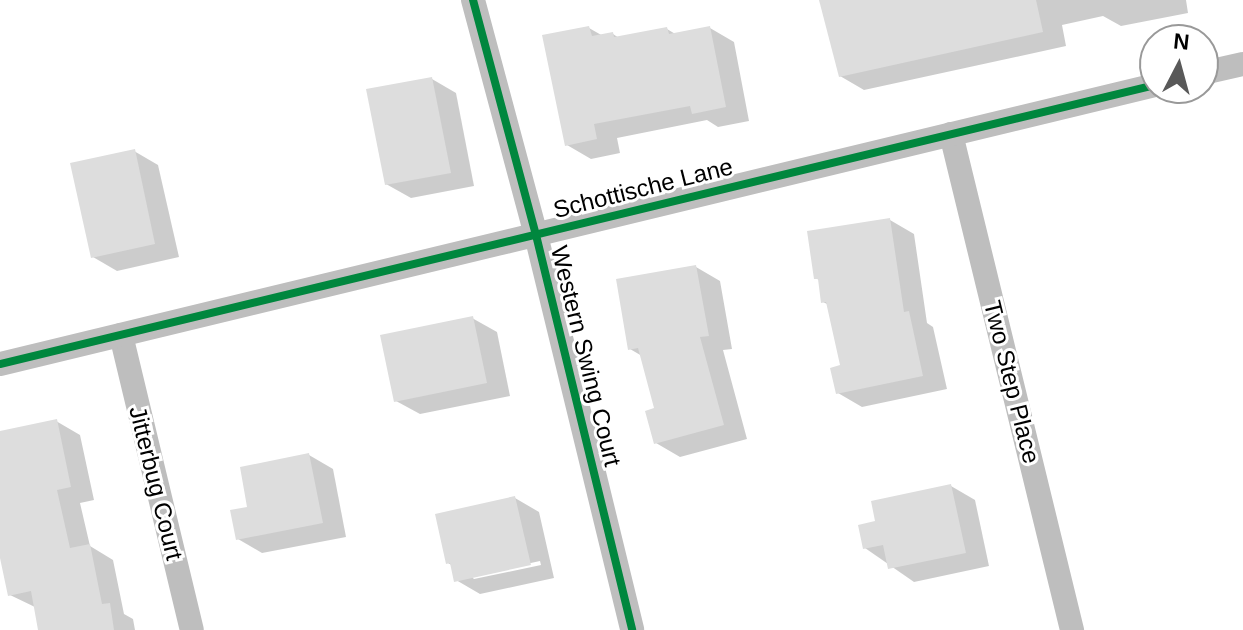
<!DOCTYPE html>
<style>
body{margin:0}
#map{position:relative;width:1243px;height:630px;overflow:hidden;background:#fff;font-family:Arial,sans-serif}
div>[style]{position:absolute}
.shadow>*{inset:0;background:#0003}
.building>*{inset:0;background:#ddd}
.street>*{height:24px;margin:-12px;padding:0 12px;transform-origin:12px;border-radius:12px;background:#bebebe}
.cycleway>*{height:8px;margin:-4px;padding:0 4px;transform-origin:4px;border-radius:4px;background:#00873e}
span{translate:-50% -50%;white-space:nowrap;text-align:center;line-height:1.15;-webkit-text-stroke:6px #fff;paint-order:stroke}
.street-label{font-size:24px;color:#000}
.north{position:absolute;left:1139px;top:24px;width:80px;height:80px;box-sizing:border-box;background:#fff;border:2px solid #999;border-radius:50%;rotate:6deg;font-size:22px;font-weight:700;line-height:32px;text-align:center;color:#000}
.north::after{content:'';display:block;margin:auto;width:28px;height:36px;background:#595959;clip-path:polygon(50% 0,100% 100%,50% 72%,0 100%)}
</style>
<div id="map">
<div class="shadow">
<i style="clip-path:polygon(821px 0,1186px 0,1188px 13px,1121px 26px,1103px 16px,1062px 25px,1066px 46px,864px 90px,840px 76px)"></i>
<i style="clip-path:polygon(589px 28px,603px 36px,613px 34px,619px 38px,667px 29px,677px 35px,710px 28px,734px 42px,749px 121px,718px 127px,707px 120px,617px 138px,620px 153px,591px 159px,567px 145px)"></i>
<i style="clip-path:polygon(432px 79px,456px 93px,474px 186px,411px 198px,386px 184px)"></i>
<i style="clip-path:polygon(134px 151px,158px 165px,179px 257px,117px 271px,93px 257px)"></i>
<i style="clip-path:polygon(890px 220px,914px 234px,927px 323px,933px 327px,947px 389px,862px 407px,838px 393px,842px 367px,829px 305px,823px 302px,820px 281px,816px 278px)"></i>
<i style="clip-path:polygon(696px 267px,720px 281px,732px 349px,723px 350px,747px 439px,680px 457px,656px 443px,657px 410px,642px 356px,630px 349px)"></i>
<i style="clip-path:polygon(472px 318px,497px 332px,510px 396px,420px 414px,396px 401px)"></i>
<i style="clip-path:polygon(56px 421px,80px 435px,94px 500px,80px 503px,90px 546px,113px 560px,124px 614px,133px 619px,135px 630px,40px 630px,37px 608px,10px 595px,0 549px,0 433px)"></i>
<i style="clip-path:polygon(309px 455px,333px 469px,346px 537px,262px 553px,238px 539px,250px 508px)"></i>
<i style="clip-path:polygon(951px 486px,975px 500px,989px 566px,914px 582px,865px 548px,877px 523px)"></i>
<i style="clip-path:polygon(evenodd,515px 498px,539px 512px,554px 578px,480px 594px,456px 580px,453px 566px,448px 563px,515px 498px,540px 561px,541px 565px,474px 579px,471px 576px,540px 561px)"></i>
</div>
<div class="building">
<i style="clip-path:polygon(819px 0,1036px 0,1043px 32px,839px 77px)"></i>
<i style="clip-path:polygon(589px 26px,592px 36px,613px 32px,614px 37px,667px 27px,669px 34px,710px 26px,726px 107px,692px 114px,690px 106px,594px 124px,597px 139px,565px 146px,542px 35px)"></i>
<i style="clip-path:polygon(432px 77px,451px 173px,385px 185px,366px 89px)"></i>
<i style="clip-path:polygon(135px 149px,155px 244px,91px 258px,70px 163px)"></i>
<i style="clip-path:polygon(890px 218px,904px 312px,909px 311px,923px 376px,836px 394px,830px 368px,840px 365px,826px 302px,821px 303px,818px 279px,814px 279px,807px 231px)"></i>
<i style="clip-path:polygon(696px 265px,709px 336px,700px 337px,724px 425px,654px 444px,645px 411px,654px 408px,638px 348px,628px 350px,616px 279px)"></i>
<i style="clip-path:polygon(473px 316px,487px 383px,394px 402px,380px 335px)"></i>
<i style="clip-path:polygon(57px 419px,71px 487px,57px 490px,70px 548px,90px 544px,102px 604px,110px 603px,114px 630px,38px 630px,31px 591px,8px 596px,0 558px,0 431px)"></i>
<i style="clip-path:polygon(309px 453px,323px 523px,236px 540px,230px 510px,247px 507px,240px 467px)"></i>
<i style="clip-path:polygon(951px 484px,966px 553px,888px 569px,883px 545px,863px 549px,858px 525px,875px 521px,871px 501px)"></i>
<i style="clip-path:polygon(515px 496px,531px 565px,454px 582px,450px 563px,446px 564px,435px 514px)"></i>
</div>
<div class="street">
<i style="left:473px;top:0;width:243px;rotate:75deg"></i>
<i style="left:536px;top:235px;width:406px;rotate:76.3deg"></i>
<i style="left:1203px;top:73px;width:41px;rotate:-12.7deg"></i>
<i style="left:951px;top:134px;width:511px;rotate:76.29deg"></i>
<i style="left:121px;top:335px;width:303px;rotate:76.5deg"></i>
<i style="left:0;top:364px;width:1188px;rotate:-13.58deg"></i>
</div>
<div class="cycleway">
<i style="left:473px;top:0;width:243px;rotate:75deg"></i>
<i style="left:536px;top:235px;width:406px;rotate:76.3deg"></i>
<i style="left:0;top:364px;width:1188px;rotate:-13.58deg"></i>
</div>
<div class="street-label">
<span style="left:643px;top:188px;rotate:-14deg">Schottische Lane</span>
<span style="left:586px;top:356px;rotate:76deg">Western Swing Court</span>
<span style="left:1012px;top:382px;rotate:76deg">Two Step Place</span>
<span style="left:156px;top:483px;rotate:76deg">Jitterbug Court</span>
</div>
<div class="north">N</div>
</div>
